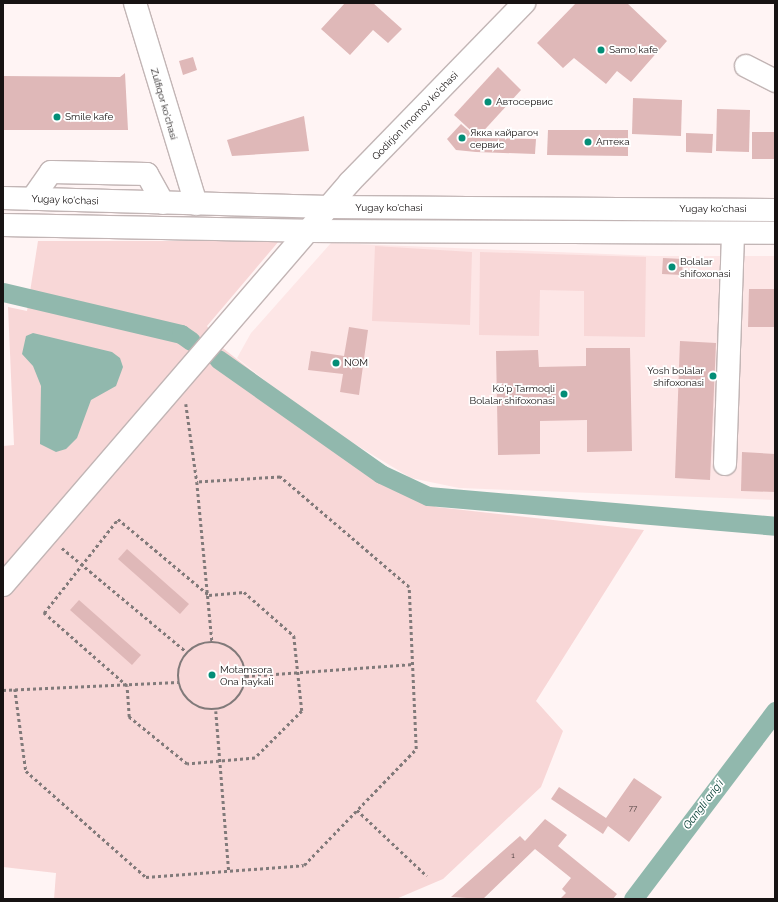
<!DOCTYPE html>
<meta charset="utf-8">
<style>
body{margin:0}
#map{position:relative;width:778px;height:902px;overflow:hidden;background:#fff4f4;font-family:Raleway,sans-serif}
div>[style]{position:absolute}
.built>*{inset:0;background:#fde6e6}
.green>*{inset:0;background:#f8d7d7}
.water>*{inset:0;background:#91b8ad}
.canal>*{height:19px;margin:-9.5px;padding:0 9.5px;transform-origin:9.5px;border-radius:9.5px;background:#91b8ad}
.building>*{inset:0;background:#dfb8b8}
.path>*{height:2.5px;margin-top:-1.25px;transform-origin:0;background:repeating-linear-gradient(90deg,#817a7a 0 3px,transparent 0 6px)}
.path>.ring{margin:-1.25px;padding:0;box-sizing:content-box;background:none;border:2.5px solid #817a7a;border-radius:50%}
.roads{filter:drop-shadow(1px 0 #c2b5b5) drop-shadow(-1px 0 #c2b5b5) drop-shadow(0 1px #c2b5b5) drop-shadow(0 -1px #c2b5b5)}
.minor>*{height:22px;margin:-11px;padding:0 11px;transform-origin:11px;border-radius:11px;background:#fff}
.major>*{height:22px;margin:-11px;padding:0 11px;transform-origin:11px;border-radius:11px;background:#fff}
.dots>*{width:11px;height:11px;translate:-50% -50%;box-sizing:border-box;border:2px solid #fff;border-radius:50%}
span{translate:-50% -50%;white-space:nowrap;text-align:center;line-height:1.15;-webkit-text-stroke:3.5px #fff;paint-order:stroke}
.number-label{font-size:8px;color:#493c3c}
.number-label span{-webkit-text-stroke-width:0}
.poi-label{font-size:10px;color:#171313}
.left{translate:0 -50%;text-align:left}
.right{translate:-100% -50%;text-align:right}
.street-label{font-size:10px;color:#171313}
.water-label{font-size:11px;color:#003b30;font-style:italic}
.frame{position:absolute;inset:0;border:4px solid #171313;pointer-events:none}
</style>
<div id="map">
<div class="built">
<i style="clip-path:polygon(331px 243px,655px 256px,775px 256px,775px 500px,459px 488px,411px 478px,310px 417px,237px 358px,251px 333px)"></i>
</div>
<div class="green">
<i style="clip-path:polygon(38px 241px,279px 241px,207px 326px,219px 345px,310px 417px,436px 507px,644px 530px,536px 701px,563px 731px,541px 787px,443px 879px,396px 899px,54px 899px,56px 873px,3px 867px,3px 446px,14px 445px,8px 307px,27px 311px)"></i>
<i style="clip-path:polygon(375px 246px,472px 252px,470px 325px,372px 321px)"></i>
<i style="clip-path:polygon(480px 252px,646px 257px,645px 337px,584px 336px,584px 291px,540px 290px,539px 336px,479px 335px)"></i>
</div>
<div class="water">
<i style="clip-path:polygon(33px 333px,112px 352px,120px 358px,123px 367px,116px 386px,91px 400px,77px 438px,66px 449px,56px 452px,40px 444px,41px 386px,33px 366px,22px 354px,26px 336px)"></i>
</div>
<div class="canal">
<i style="left:3px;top:292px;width:183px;rotate:13.3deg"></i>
<i style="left:181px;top:334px;width:12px;rotate:35deg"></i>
<i style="left:218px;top:359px;width:199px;rotate:35.2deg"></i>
<i style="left:381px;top:474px;width:52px;rotate:25.1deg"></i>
<i style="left:428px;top:496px;width:348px;rotate:4.9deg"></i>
<i style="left:633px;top:899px;width:236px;rotate:-52.9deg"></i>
</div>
<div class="building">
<i style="clip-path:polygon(345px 3px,373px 3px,402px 29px,388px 43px,373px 30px,350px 55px,321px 29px)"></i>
<i style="clip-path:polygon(576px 3px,627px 3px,667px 41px,631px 82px,617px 71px,606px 84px,574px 58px,563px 68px,537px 43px)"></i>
<i style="clip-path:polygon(193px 57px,197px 70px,183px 75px,179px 61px)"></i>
<i style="clip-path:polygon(498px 67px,521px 90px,478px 137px,454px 115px)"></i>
<i style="clip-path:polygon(125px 73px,128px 130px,3px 130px,3px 76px,120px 77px)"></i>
<i style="clip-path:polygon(633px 98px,682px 100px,681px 136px,632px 134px)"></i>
<i style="clip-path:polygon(717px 109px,750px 110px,749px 152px,716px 151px)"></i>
<i style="clip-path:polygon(304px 116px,309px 151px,232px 156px,227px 140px)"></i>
<i style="clip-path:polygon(461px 124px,476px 137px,476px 152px,456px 150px,447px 139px)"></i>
<i style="clip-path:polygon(548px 130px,628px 130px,628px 156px,547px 155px)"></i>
<i style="clip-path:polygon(752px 132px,775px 132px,775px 159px,752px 159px)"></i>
<i style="clip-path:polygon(686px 133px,713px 134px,712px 153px,686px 152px)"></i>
<i style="clip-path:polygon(476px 138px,536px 139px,535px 154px,476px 152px)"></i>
<i style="clip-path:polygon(663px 258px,683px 259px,682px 275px,662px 274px)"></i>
<i style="clip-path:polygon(749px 289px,775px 289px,775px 327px,748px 327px)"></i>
<i style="clip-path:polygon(349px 327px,368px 330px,359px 395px,340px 392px,343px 374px,308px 370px,311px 351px,344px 356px)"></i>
<i style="clip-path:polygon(680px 341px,716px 343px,710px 480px,675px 478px)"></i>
<i style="clip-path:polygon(586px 348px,630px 348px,632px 451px,587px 452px,587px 420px,540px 421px,540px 454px,498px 455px,496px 351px,538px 350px,539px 367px,586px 366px)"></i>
<i style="clip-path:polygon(742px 452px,775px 454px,775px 492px,741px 491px)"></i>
<i style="clip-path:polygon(127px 549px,189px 604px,180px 614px,118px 559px)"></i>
<i style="clip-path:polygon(79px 600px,141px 655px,132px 665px,70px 610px)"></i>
<i style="clip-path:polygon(634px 778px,662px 797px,629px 842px,608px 826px,603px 834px,551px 799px,559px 787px,606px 818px)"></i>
<i style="clip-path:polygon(545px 819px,567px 835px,558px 846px,617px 894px,613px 899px,560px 899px,566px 893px,562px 889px,571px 878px,535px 849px,483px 899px,451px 897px,520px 836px,525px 841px)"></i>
</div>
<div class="path">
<i style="left:186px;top:404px;width:79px;rotate:82deg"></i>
<i style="left:197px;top:482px;width:161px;rotate:84.6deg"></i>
<i style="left:118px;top:519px;width:119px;rotate:39.9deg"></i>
<i style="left:209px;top:595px;width:35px;rotate:-5deg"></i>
<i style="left:244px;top:592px;width:67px;rotate:41.3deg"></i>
<i style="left:294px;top:636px;width:75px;rotate:83.9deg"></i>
<i style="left:302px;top:711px;width:66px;rotate:135deg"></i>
<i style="left:255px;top:758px;width:68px;rotate:175deg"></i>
<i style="left:187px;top:764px;width:75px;rotate:-141deg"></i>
<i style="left:129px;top:717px;width:31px;rotate:-94deg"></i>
<i style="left:127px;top:686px;width:111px;rotate:-138.7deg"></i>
<i style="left:44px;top:613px;width:120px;rotate:-51.8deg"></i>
<i style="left:62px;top:548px;width:163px;rotate:39.8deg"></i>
<i class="ring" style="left:178px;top:642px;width:65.5px;height:65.5px"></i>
<i style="left:246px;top:676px;width:168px;rotate:-4.1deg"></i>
<i style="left:15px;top:689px;width:83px;rotate:82.4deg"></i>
<i style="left:26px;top:771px;width:160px;rotate:41.5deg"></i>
<i style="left:146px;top:877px;width:158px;rotate:-4.3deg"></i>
<i style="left:304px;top:865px;width:161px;rotate:-46deg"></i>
<i style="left:416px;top:749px;width:162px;rotate:-92.5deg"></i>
<i style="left:409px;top:587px;width:170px;rotate:-139.5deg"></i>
<i style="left:280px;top:477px;width:83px;rotate:176.6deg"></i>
<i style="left:3px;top:690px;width:175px;rotate:-2.6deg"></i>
<i style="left:216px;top:711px;width:161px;rotate:85.4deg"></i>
<i style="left:357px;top:810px;width:96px;rotate:43.3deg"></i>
</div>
<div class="roads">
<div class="minor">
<i style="left:135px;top:3px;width:210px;rotate:73.1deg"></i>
<i style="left:746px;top:66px;width:33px;rotate:27deg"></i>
<i style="left:32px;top:199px;width:33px;rotate:-55deg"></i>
<i style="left:51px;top:172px;width:96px;rotate:1.2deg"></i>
<i style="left:147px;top:174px;width:33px;rotate:61deg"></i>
<i style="left:725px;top:464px;width:230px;rotate:-88deg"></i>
<i style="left:3px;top:585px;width:532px;rotate:-49.27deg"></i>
<i style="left:350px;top:182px;width:250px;rotate:-45.8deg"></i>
</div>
<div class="major">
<i style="left:3px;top:198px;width:326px;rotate:1.6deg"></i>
<i style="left:329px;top:207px;width:446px;rotate:0.4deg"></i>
<i style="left:3px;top:225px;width:305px;rotate:1.1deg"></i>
<i style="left:308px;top:231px;width:467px;rotate:0.2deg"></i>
</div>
</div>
<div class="dots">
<i style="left:601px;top:50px;background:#038e77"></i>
<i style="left:488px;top:102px;background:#038e77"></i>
<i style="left:57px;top:117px;background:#038e77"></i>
<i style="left:462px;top:138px;background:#038e77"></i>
<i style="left:588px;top:142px;background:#038e77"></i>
<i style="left:672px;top:267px;background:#038e77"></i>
<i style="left:336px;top:363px;background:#038e77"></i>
<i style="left:713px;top:376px;background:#038e77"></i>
<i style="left:564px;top:394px;background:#038e77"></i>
<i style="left:212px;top:675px;background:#038e77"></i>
</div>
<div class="number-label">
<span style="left:633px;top:809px">77</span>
<span style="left:513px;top:856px">1</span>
</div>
<div class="poi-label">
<span class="left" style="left:609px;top:50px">Samo kafe</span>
<span class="left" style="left:496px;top:102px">Автосервис</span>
<span class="left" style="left:65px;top:117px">Smile kafe</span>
<span class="left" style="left:470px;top:138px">Якка кайрагоч<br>сервис</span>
<span class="left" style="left:596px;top:142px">Аптека</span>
<span class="left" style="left:680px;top:267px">Bolalar<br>shifoxonasi</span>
<span class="left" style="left:344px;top:363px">NOM</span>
<span class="right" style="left:704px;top:376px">Yosh bolalar<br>shifoxonasi</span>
<span class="right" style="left:555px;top:394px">Ko'p Tarmoqli<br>Bolalar shifoxonasi</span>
<span class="left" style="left:220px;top:675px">Motamsora<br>Ona haykali</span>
</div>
<div class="street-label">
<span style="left:164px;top:104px;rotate:74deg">Zulfiqor ko'chasi</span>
<span style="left:415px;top:116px;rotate:-46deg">Qodirjon Imomov ko'chasi</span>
<span style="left:65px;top:200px;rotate:2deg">Yugay ko'chasi</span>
<span style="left:389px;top:208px">Yugay ko'chasi</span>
<span style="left:713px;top:209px">Yugay ko'chasi</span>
</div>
<div class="water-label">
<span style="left:704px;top:805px;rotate:-53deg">Qangli arig'i</span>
</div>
<div class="frame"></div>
</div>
